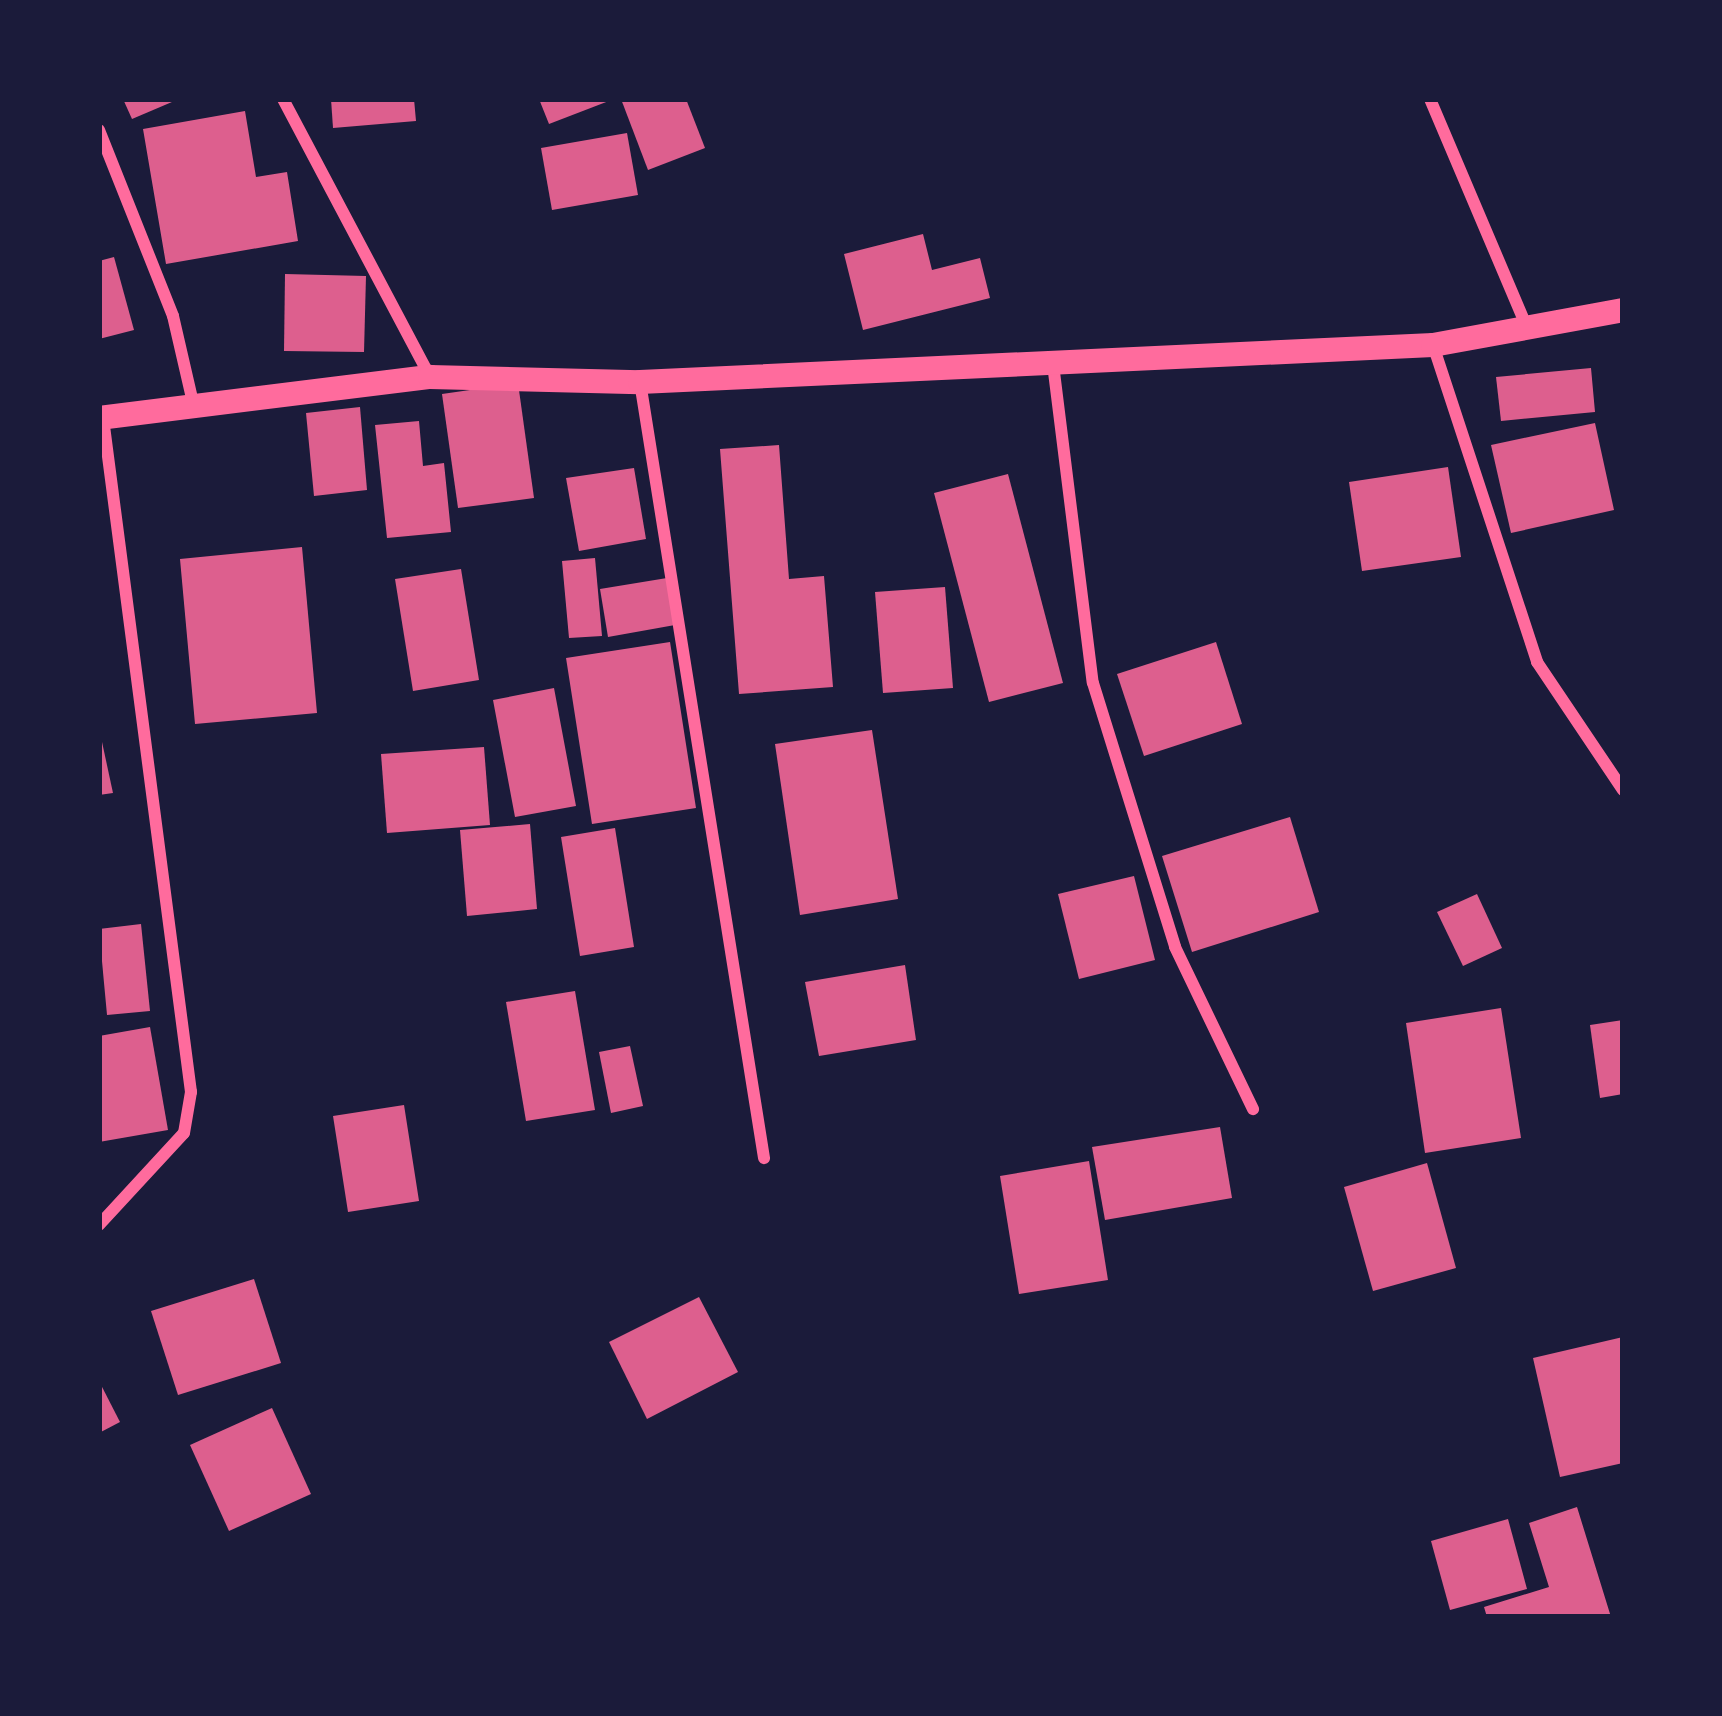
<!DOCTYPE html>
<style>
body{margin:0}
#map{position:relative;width:1722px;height:1716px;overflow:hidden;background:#1b1b3a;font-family:Commissioner,sans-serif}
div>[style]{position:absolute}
.building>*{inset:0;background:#dd5f8e}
.minor>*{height:12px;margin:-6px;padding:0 6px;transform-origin:6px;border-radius:6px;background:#ff6b9d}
.secondary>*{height:24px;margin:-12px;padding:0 12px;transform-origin:12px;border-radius:12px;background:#ff6b9d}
span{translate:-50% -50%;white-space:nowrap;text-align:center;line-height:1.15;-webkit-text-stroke:10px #1b1b3a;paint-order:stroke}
.frame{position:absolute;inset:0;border:102px solid #1b1b3a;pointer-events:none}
</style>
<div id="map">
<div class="building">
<i style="clip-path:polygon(123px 99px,179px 99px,132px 119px)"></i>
<i style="clip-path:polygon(331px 99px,414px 99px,416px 121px,333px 128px)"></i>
<i style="clip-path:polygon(539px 99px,614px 99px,549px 124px)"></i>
<i style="clip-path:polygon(621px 99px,686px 99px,705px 148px,648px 170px)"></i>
<i style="clip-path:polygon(245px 111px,256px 177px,287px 172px,298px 241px,166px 264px,143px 129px)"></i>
<i style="clip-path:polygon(627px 133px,638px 195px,552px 210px,541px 148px)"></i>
<i style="clip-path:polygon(923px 234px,932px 270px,980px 258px,990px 298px,863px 330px,844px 254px)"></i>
<i style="clip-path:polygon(114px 257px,134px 330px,99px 339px,99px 261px)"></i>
<i style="clip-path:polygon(285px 274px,366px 276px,364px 352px,284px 351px)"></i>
<i style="clip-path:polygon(1591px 368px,1595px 412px,1501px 421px,1496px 377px)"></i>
<i style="clip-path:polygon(518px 383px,534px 498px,458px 508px,442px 394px)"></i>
<i style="clip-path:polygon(360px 407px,367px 490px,314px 496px,306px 413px)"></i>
<i style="clip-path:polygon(419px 421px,423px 466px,444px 463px,451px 532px,387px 538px,375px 425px)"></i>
<i style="clip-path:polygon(1595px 423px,1614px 510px,1511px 533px,1491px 445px)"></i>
<i style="clip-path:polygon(779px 445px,789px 579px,824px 576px,833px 687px,739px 694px,720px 449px)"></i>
<i style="clip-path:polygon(1448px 467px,1461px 557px,1362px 571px,1349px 482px)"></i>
<i style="clip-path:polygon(634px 468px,646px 539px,579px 551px,566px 478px)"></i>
<i style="clip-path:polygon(1008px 474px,1063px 683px,989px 702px,934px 493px)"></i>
<i style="clip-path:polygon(302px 547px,317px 713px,195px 724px,180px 559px)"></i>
<i style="clip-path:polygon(595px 558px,602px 636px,569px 638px,562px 561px)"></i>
<i style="clip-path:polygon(461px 569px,479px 680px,413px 691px,395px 579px)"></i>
<i style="clip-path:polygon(667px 578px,675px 625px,608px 637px,600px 589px)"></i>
<i style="clip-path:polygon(945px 587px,953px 688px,883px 693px,875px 592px)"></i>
<i style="clip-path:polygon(670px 642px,696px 808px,592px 824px,566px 658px)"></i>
<i style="clip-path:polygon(1216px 642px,1242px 724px,1144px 756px,1117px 674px)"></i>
<i style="clip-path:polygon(554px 688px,576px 806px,515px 817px,493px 700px)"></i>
<i style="clip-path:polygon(99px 728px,113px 793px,99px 795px)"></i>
<i style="clip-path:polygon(872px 730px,898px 899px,800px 915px,775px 744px)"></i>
<i style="clip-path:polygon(484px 747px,490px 825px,387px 833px,381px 754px)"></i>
<i style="clip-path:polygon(1290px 817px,1319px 912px,1192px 952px,1162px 856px)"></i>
<i style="clip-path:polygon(530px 824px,537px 909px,467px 916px,460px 830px)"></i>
<i style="clip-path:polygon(615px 828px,634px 947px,580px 956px,561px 837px)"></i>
<i style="clip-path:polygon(1134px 876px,1155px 960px,1079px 979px,1058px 894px)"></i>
<i style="clip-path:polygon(1477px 894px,1502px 948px,1463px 966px,1437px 912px)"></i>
<i style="clip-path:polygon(141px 924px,150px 1011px,107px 1015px,99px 929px)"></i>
<i style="clip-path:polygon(905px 965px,916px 1040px,819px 1056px,805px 982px)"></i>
<i style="clip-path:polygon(575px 991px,595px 1110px,526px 1121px,506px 1002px)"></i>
<i style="clip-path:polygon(1501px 1008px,1521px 1138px,1425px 1153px,1406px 1023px)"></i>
<i style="clip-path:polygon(1623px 1020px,1623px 1094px,1600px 1098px,1590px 1025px)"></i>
<i style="clip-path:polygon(150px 1027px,168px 1130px,99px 1142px,99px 1036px)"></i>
<i style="clip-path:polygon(630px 1046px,643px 1106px,611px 1113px,599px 1052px)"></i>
<i style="clip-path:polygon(404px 1105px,419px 1201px,348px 1212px,333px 1116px)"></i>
<i style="clip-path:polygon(1220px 1127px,1232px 1198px,1105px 1220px,1092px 1147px)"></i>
<i style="clip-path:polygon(1089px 1161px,1108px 1280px,1019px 1294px,1000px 1176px)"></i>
<i style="clip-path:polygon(1427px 1163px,1456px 1268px,1373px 1291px,1344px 1187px)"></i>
<i style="clip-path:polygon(254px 1279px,281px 1363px,178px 1395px,151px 1311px)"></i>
<i style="clip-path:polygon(699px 1297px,738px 1372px,647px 1419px,609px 1342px)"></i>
<i style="clip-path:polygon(1623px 1337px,1623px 1463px,1560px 1477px,1533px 1358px)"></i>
<i style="clip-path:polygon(99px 1381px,120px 1422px,99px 1433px)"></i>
<i style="clip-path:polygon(272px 1408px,311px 1494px,229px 1531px,190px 1445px)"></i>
<i style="clip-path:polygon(1577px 1507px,1611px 1617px,1487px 1617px,1484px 1607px,1549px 1587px,1529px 1523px)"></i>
<i style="clip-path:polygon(1508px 1519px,1527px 1589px,1450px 1610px,1431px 1541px)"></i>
</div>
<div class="minor">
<i style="left:283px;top:99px;width:314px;rotate:62.1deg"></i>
<i style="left:1430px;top:99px;width:251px;rotate:67deg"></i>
<i style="left:99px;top:130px;width:200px;rotate:68.3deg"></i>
<i style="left:173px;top:316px;width:98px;rotate:77deg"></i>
<i style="left:1433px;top:345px;width:334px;rotate:71.8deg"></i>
<i style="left:1537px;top:662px;width:154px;rotate:56.1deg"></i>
<i style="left:1053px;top:364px;width:321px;rotate:82.9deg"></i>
<i style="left:1093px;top:683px;width:276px;rotate:72.7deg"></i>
<i style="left:1175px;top:947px;width:180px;rotate:64.3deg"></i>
<i style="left:640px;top:382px;width:786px;rotate:80.92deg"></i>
<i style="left:99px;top:1225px;width:125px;rotate:-47.3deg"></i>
<i style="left:184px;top:1133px;width:42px;rotate:-80.3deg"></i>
<i style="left:191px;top:1092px;width:680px;rotate:-97.44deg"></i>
</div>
<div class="secondary">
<i style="left:99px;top:418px;width:334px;rotate:-7.1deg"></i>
<i style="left:430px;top:377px;width:210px;rotate:1.4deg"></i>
<i style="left:640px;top:382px;width:794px;rotate:-2.67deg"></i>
<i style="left:1433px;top:345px;width:193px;rotate:-10.4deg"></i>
</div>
<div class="frame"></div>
</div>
